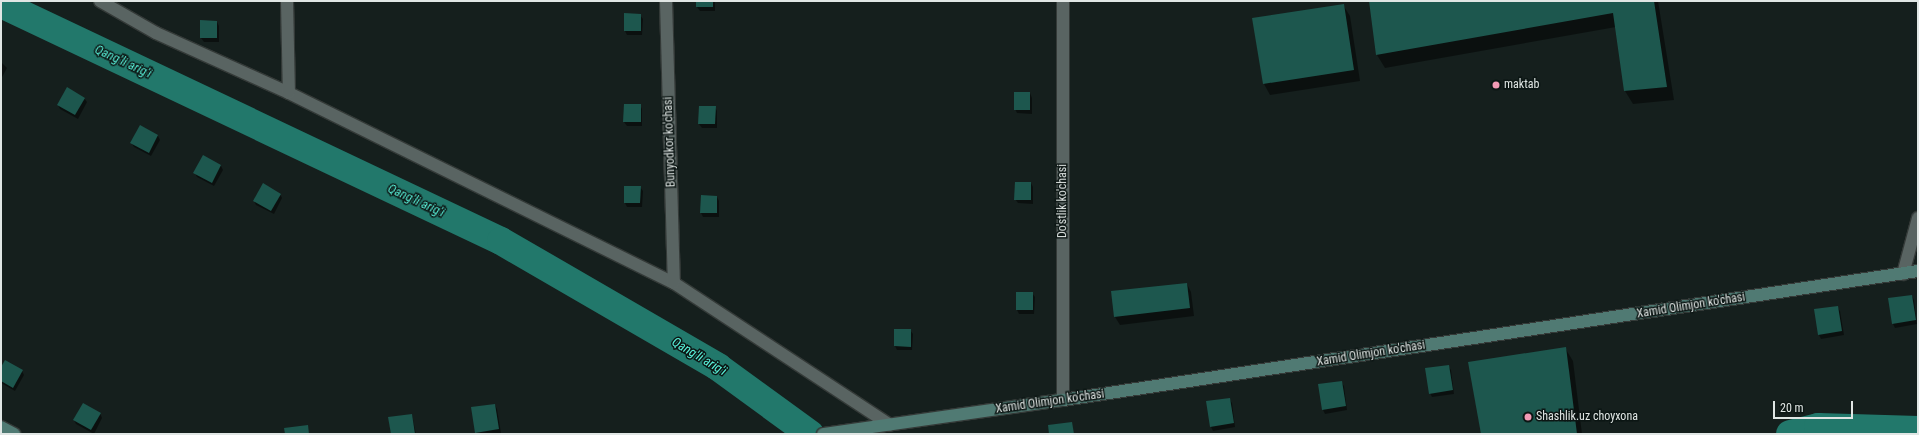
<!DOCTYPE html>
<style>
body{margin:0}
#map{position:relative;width:1919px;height:435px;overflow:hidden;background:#151f1d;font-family:"Roboto Condensed",sans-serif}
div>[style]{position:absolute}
.shadow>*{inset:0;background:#0007}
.canal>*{height:28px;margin:-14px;padding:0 14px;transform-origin:14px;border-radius:14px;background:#22786b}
.building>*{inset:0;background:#1d574e}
.roads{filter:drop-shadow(1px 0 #343a38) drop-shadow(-1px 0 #343a38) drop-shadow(0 1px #343a38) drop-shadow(0 -1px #343a38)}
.minor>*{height:12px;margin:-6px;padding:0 6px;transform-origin:6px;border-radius:6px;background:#596462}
.secondary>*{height:12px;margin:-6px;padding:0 6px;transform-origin:6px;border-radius:6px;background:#507a73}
.dots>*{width:11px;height:11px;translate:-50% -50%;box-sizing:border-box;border:2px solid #0c1614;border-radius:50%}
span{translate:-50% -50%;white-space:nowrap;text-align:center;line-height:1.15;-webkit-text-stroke:3px #0c1614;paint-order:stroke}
.poi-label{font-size:12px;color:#e0e6e4}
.left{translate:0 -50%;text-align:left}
.street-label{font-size:12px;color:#e0e6e4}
.water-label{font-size:13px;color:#58f1d9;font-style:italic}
.frame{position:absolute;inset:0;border:2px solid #e0e6e4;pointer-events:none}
.scale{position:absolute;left:1773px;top:401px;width:80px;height:18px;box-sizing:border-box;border:2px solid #e0e6e4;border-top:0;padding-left:5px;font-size:12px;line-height:14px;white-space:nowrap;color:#e0e6e4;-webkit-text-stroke:3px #0c1614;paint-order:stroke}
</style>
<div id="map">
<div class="shadow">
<i style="clip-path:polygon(697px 1px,715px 1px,715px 11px,700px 11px,697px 7px)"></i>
<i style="clip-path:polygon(1370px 1px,1658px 1px,1674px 100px,1633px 104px,1625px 91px,1616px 27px,1385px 68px,1377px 55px)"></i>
<i style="clip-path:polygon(1343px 5px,1350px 16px,1360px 81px,1270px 95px,1264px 84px)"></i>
<i style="clip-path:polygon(640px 15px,643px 19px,642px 35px,627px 35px,625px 31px)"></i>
<i style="clip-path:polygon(217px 22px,219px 26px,219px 42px,204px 42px,201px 38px)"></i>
<i style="clip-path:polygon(1px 62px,7px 68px,1px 79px)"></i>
<i style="clip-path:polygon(1030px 93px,1032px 98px,1032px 114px,1017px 113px,1015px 109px)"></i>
<i style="clip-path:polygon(84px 98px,87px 102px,78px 119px,60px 109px,58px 105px)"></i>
<i style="clip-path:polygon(640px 105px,642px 109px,642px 126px,627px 126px,624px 122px)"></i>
<i style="clip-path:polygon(715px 107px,717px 111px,717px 128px,702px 128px,699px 124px)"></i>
<i style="clip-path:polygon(141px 126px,158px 136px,160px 140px,151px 156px,134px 147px,131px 142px)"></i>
<i style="clip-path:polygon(203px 157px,221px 166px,223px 170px,214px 186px,197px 177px,195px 173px)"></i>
<i style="clip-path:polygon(1031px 183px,1033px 187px,1033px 204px,1018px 203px,1015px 199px)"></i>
<i style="clip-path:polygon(640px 187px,643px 191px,642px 207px,627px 207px,625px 203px)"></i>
<i style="clip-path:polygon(280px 194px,282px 198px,274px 214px,256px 205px,254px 201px)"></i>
<i style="clip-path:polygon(717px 197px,719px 201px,719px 217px,703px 217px,701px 213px)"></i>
<i style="clip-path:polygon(1187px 284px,1191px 292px,1194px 316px,1120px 325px,1115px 317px)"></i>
<i style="clip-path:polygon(1032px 293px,1035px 297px,1034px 314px,1019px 314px,1017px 310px)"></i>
<i style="clip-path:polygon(1912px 296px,1914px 300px,1917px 324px,1895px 328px,1893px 324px)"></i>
<i style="clip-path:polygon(1837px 307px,1840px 311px,1844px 335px,1821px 339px,1819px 335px)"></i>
<i style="clip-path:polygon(895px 330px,910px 330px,913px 334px,912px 350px,897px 350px,895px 346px)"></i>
<i style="clip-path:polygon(1565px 348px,1573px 361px,1582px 434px,1482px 434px)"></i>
<i style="clip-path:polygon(1448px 366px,1451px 370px,1454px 394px,1432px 397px,1430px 393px)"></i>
<i style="clip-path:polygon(1px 369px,22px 371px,24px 375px,15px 391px,1px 383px)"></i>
<i style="clip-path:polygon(1341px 382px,1344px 386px,1347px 410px,1325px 414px,1323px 410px)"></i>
<i style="clip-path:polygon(1229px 399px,1232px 403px,1235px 427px,1213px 431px,1211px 427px)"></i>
<i style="clip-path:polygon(495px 405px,497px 409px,501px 433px,477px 434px,476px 432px)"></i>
<i style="clip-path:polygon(100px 413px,102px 418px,94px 434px,76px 424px,74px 420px)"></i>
<i style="clip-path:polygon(412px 415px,416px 434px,392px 434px)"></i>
</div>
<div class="canal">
<i style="left:1px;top:4px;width:553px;rotate:25.36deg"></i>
<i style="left:501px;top:241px;width:251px;rotate:30.1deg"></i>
<i style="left:718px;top:367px;width:114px;rotate:36.1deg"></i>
<i style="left:1790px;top:434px;width:29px;rotate:-14deg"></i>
<i style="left:1818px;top:427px;width:100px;rotate:1.7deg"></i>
</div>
<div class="building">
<i style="clip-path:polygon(696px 1px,713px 1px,713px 7px,696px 7px)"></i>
<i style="clip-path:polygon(1369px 1px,1654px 1px,1667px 87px,1624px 91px,1613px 13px,1376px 55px)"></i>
<i style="clip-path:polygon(1344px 4px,1354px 70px,1263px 84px,1252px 18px)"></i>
<i style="clip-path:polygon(624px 13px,641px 14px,641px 31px,624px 31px)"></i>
<i style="clip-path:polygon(200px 20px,217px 21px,217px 38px,200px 38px)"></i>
<i style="clip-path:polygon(67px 87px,85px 98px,75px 115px,57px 105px)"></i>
<i style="clip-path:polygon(1014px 92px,1030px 92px,1030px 110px,1014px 110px)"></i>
<i style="clip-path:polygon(624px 104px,641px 104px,641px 122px,623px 122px)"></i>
<i style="clip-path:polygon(699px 106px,716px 106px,715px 124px,698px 124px)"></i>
<i style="clip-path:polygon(140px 125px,158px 135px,149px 153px,130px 143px)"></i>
<i style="clip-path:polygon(203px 155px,221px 165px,212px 183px,193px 173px)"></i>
<i style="clip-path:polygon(1015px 182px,1031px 182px,1031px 200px,1014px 200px)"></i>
<i style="clip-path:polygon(263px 183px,281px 194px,271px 211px,253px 201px)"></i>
<i style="clip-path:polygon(624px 186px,641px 186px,640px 203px,624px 203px)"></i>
<i style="clip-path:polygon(701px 195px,717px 196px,717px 213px,700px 213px)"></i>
<i style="clip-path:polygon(1187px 283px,1190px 308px,1114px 317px,1111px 291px)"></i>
<i style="clip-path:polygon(1016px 292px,1033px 292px,1033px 310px,1016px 310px)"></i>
<i style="clip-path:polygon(1912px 295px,1916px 320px,1892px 324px,1888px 298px)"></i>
<i style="clip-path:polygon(1838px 306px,1842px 331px,1818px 335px,1814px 309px)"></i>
<i style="clip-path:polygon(894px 329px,911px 329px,911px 347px,894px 346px)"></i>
<i style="clip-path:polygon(1566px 347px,1577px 434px,1481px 434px,1468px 362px)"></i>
<i style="clip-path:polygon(5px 360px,23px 370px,13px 388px,1px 381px,1px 367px)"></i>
<i style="clip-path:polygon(1449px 365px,1453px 390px,1429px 394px,1425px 368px)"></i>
<i style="clip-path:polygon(1342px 381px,1346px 406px,1322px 410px,1318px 384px)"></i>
<i style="clip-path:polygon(1230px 398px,1234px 423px,1210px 427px,1206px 401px)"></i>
<i style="clip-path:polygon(83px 403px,101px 413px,91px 430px,73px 420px)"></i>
<i style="clip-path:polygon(495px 404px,499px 429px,475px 433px,471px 407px)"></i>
<i style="clip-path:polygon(412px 414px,415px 434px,391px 434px,388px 417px)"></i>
<i style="clip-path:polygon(1072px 422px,1074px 434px,1049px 434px,1048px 425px)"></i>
<i style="clip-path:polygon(308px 425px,309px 434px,285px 434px,284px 428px)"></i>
</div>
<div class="roads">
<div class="minor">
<i style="left:100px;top:1px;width:64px;rotate:29.7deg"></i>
<i style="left:156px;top:33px;width:146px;rotate:24.3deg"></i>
<i style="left:289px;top:93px;width:429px;rotate:26.3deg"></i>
<i style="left:674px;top:283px;width:258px;rotate:33.3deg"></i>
<i style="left:287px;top:1px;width:92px;rotate:88.8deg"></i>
<i style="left:666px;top:1px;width:282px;rotate:88.4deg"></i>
<i style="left:1903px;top:274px;width:58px;rotate:-75deg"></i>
<i style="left:1063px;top:400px;width:399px;rotate:-90deg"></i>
</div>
<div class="secondary">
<i style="left:1px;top:427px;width:15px;rotate:28deg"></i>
<i style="left:823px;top:434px;width:242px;rotate:-8.1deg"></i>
<i style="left:1063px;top:400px;width:865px;rotate:-8.58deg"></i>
</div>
</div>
<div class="dots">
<i style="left:1496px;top:85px;background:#f19ab4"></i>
<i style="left:1528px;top:417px;background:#f19ab4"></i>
</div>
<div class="poi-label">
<span class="left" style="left:1504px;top:85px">maktab</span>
<span class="left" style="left:1536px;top:417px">Shashlik.uz choyxona</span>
</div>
<div class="street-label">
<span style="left:670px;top:142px;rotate:-92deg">Bunyodkor ko'chasi</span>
<span style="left:1063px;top:201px;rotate:-90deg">Do'stlik ko'chasi</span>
<span style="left:1691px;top:306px;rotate:-9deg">Xamid Olimjon ko'chasi</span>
<span style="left:1371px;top:354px;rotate:-9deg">Xamid Olimjon ko'chasi</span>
<span style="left:1050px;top:402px;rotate:-8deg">Xamid Olimjon ko'chasi</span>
</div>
<div class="water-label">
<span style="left:123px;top:62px;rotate:25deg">Qang'li arig'i</span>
<span style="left:416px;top:201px;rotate:25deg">Qang'li arig'i</span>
<span style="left:699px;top:357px;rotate:31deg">Qang'li arig'i</span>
</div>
<div class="frame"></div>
<div class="scale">20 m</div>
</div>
